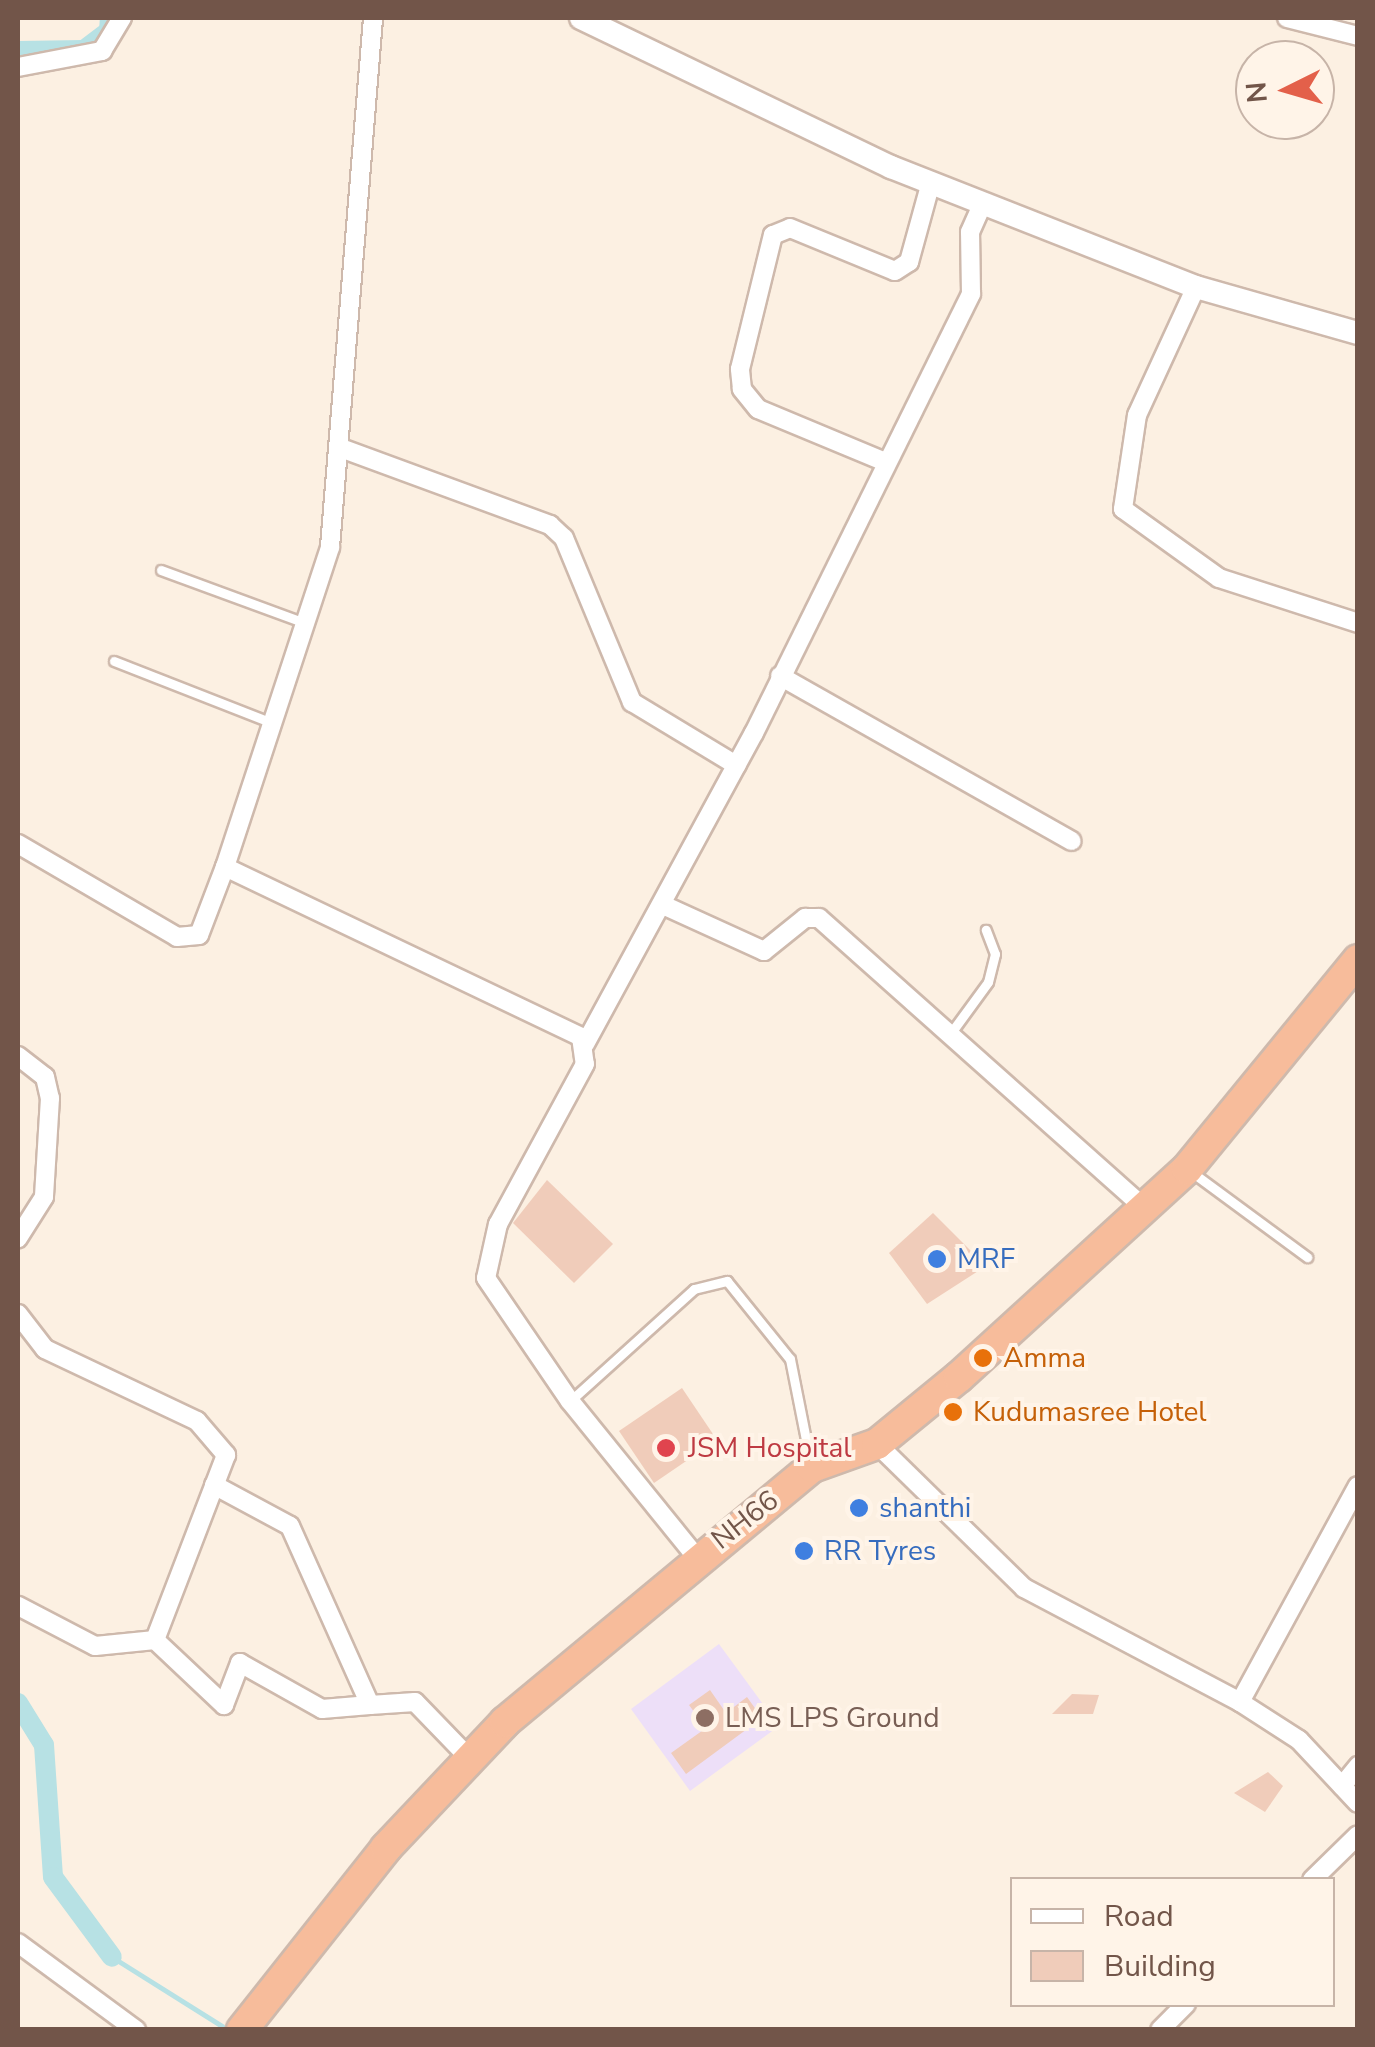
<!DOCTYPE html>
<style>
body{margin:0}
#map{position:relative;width:1375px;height:2047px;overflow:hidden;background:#fcf0e2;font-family:"Nunito Sans",sans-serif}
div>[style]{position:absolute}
.education>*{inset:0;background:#eddff8}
.stream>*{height:5px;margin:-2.5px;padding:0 2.5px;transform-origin:2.5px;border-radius:2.5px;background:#b7e1e4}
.canal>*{height:20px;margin:-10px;padding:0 10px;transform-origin:10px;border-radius:10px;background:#b7e1e4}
.building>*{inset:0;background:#f0ccba}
.roads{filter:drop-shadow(2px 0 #ceb9ac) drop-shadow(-2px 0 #ceb9ac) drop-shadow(0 2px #ceb9ac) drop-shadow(0 -2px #ceb9ac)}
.service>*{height:9px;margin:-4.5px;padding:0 4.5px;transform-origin:4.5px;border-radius:4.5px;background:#fff}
.minor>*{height:18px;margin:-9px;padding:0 9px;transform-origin:9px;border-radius:9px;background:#fff}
.tertiary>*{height:22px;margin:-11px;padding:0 11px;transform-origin:11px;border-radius:11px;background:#fff}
.trunk>*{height:30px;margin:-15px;padding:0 15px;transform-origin:15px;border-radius:15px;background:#f7bc9b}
.dots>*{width:28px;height:28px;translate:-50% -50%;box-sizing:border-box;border:5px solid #fff4e8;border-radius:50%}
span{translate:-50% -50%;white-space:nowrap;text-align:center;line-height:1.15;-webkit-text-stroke:8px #fff4e8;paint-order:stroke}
.shop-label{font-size:28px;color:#366cbe}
.left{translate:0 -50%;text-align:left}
.food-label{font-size:28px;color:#c56008}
.health-label{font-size:28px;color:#be3a42}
.street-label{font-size:28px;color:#725549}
.education-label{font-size:28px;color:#785e54}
.frame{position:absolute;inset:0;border:20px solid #725549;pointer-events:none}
.legend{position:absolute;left:1010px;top:1877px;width:325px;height:130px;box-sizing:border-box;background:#fff4e8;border:2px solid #c7b4a8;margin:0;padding:12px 18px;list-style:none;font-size:30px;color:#725549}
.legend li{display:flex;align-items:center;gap:20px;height:50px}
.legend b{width:50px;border:2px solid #c7b4a8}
.north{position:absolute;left:1235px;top:40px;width:100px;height:100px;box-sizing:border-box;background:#fff4e8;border:2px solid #c7b4a8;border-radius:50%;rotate:265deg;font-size:28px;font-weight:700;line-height:40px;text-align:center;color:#725549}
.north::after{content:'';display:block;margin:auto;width:35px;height:45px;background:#e3604a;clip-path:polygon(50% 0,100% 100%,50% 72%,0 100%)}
</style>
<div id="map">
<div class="education">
<i style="clip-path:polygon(719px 1644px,779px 1726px,690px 1791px,631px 1709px)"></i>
</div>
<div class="stream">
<i style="left:112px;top:1957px;width:130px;rotate:32.1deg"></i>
</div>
<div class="canal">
<i style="left:18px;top:51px;width:66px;rotate:-0.9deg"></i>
<i style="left:84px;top:50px;width:31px;rotate:-37deg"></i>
<i style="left:109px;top:31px;width:13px;rotate:-86deg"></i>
<i style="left:18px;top:1703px;width:49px;rotate:58.2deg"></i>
<i style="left:44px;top:1745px;width:132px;rotate:86.1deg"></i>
<i style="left:53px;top:1877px;width:99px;rotate:53.6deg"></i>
</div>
<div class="building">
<i style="clip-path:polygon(547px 1180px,613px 1244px,574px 1283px,513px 1223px)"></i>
<i style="clip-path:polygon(933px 1213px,986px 1266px,927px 1304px,889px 1253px)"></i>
<i style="clip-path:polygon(682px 1388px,717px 1440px,654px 1483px,619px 1431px)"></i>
<i style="clip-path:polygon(710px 1690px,726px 1713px,747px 1697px,762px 1718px,686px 1774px,671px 1753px,706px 1728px,689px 1705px)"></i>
<i style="clip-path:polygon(1072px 1694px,1099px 1695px,1093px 1714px,1052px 1714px)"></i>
<i style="clip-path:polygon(1268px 1772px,1283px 1786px,1265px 1812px,1234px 1793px)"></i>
</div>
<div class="roads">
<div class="service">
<i style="left:161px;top:570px;width:153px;rotate:20.2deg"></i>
<i style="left:114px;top:661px;width:170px;rotate:21.4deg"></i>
<i style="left:953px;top:1030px;width:59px;rotate:-53.9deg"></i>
<i style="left:988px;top:982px;width:29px;rotate:-76deg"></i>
<i style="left:995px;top:954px;width:26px;rotate:-111deg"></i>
<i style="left:1193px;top:1173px;width:142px;rotate:36.4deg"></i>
<i style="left:570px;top:1401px;width:167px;rotate:-42.1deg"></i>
<i style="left:694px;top:1289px;width:34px;rotate:-14deg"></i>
<i style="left:727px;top:1281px;width:100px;rotate:51.1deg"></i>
<i style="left:790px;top:1359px;width:103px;rotate:78.8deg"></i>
</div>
<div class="minor">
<i style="left:1287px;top:18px;width:73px;rotate:14.2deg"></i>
<i style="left:18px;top:67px;width:86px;rotate:-10.8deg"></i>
<i style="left:102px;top:51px;width:39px;rotate:-59deg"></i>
<i style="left:1196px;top:287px;width:141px;rotate:114.7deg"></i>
<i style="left:1137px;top:415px;width:95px;rotate:98.5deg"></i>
<i style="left:1123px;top:509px;width:118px;rotate:35.7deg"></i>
<i style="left:1219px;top:578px;width:146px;rotate:17.9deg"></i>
<i style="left:338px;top:447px;width:226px;rotate:20.2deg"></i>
<i style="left:550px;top:525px;width:19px;rotate:43deg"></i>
<i style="left:564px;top:538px;width:178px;rotate:67.5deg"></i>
<i style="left:632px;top:702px;width:122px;rotate:31.2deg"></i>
<i style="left:883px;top:461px;width:135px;rotate:-157.4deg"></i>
<i style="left:758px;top:409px;width:26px;rotate:-129deg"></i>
<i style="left:742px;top:389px;width:20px;rotate:-96deg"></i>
<i style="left:740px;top:369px;width:138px;rotate:-76.2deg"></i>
<i style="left:773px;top:235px;width:18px;rotate:-22deg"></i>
<i style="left:790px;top:228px;width:113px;rotate:22.3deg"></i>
<i style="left:895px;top:271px;width:17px;rotate:-33deg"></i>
<i style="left:909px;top:262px;width:83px;rotate:-74.6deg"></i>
<i style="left:780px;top:676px;width:335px;rotate:29.5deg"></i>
<i style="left:18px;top:844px;width:184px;rotate:30.3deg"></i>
<i style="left:177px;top:937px;width:22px;rotate:-5deg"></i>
<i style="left:199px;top:935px;width:73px;rotate:-69.1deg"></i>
<i style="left:225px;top:867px;width:395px;rotate:25.5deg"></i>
<i style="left:581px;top:1037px;width:27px;rotate:82deg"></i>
<i style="left:585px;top:1064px;width:182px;rotate:118.5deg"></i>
<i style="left:498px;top:1224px;width:55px;rotate:102.5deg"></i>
<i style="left:486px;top:1278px;width:149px;rotate:55.7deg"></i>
<i style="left:570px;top:1401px;width:202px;rotate:51deg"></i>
<i style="left:225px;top:867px;width:337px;rotate:-71.8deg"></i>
<i style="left:330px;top:547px;width:531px;rotate:-85.35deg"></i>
<i style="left:663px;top:905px;width:111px;rotate:24.5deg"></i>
<i style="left:764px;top:951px;width:53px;rotate:-38.8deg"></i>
<i style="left:805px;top:918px;width:14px"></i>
<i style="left:819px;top:918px;width:436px;rotate:41.7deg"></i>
<i style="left:585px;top:1044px;width:354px;rotate:-61.5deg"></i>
<i style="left:754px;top:733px;width:490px;rotate:-63.7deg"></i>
<i style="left:971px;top:294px;width:62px;rotate:-90.9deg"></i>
<i style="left:970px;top:232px;width:32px;rotate:-66deg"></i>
<i style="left:18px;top:1056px;width:34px;rotate:38deg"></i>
<i style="left:45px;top:1077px;width:22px;rotate:77deg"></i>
<i style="left:50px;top:1098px;width:99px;rotate:93.5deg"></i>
<i style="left:44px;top:1197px;width:49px;rotate:122.4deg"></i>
<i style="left:18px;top:1314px;width:44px;rotate:52.4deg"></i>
<i style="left:45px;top:1349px;width:168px;rotate:25.3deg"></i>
<i style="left:197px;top:1421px;width:45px;rotate:49.5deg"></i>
<i style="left:226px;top:1455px;width:198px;rotate:111deg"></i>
<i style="left:155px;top:1640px;width:60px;rotate:174.3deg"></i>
<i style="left:95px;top:1646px;width:87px;rotate:-152.5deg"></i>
<i style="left:877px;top:1444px;width:206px;rotate:44.4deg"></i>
<i style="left:1024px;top:1588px;width:244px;rotate:27.8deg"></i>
<i style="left:1240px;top:1702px;width:70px;rotate:32.8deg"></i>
<i style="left:1299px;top:1740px;width:86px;rotate:46.9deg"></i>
<i style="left:214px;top:1485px;width:86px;rotate:28.3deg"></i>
<i style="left:290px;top:1526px;width:196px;rotate:65.9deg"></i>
<i style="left:370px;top:1705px;width:45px;rotate:-3.8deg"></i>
<i style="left:415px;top:1702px;width:79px;rotate:46deg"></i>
<i style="left:155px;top:1640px;width:95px;rotate:43.3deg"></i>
<i style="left:224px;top:1705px;width:45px;rotate:-69.1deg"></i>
<i style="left:240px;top:1663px;width:94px;rotate:29.3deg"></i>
<i style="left:322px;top:1709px;width:48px;rotate:-4.8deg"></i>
<i style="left:1240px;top:1702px;width:246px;rotate:-61.4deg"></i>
<i style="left:1342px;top:1786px;width:26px;rotate:-51deg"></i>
<i style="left:1312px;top:1880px;width:64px;rotate:-44.4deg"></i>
<i style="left:18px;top:1943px;width:147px;rotate:36.4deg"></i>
<i style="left:1160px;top:2030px;width:37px;rotate:-45deg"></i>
</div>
<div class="tertiary">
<i style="left:581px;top:18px;width:344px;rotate:25.7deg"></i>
<i style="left:891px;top:167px;width:328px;rotate:21.5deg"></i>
<i style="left:1196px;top:287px;width:168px;rotate:15.9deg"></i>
</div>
<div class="trunk">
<i style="left:242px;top:2030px;width:232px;rotate:-51.6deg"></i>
<i style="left:386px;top:1848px;width:173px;rotate:-46.6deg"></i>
<i style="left:505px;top:1722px;width:399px;rotate:-39.7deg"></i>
<i style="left:812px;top:1467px;width:69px;rotate:-19.5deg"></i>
<i style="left:877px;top:1444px;width:106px;rotate:-39.3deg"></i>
<i style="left:959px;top:1377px;width:309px;rotate:-42.4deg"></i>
<i style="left:1187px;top:1169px;width:270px;rotate:-50.7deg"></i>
</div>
</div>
<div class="dots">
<i style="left:937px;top:1259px;background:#3f7fe0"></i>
<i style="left:983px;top:1358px;background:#e8710a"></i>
<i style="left:953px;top:1412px;background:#e8710a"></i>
<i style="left:666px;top:1448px;background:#e0444e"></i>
<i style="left:859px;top:1508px;background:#3f7fe0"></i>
<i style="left:804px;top:1551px;background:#3f7fe0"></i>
<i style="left:705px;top:1718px;background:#8d6e63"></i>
</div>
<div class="shop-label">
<span class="left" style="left:957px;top:1259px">MRF</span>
<span class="left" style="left:879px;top:1508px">shanthi</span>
<span class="left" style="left:824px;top:1551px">RR Tyres</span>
</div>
<div class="food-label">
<span class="left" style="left:1003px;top:1358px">Amma</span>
<span class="left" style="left:973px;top:1412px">Kudumasree Hotel</span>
</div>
<div class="health-label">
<span class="left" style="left:688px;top:1448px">JSM Hospital</span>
</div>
<div class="street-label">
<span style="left:745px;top:1520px;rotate:-38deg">NH66</span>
</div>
<div class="education-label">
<span class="left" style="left:725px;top:1718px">LMS LPS Ground</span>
</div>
<div class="frame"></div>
<ul class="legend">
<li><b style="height:12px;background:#fff"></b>Road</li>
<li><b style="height:28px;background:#f0ccba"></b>Building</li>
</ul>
<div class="north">N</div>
</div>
